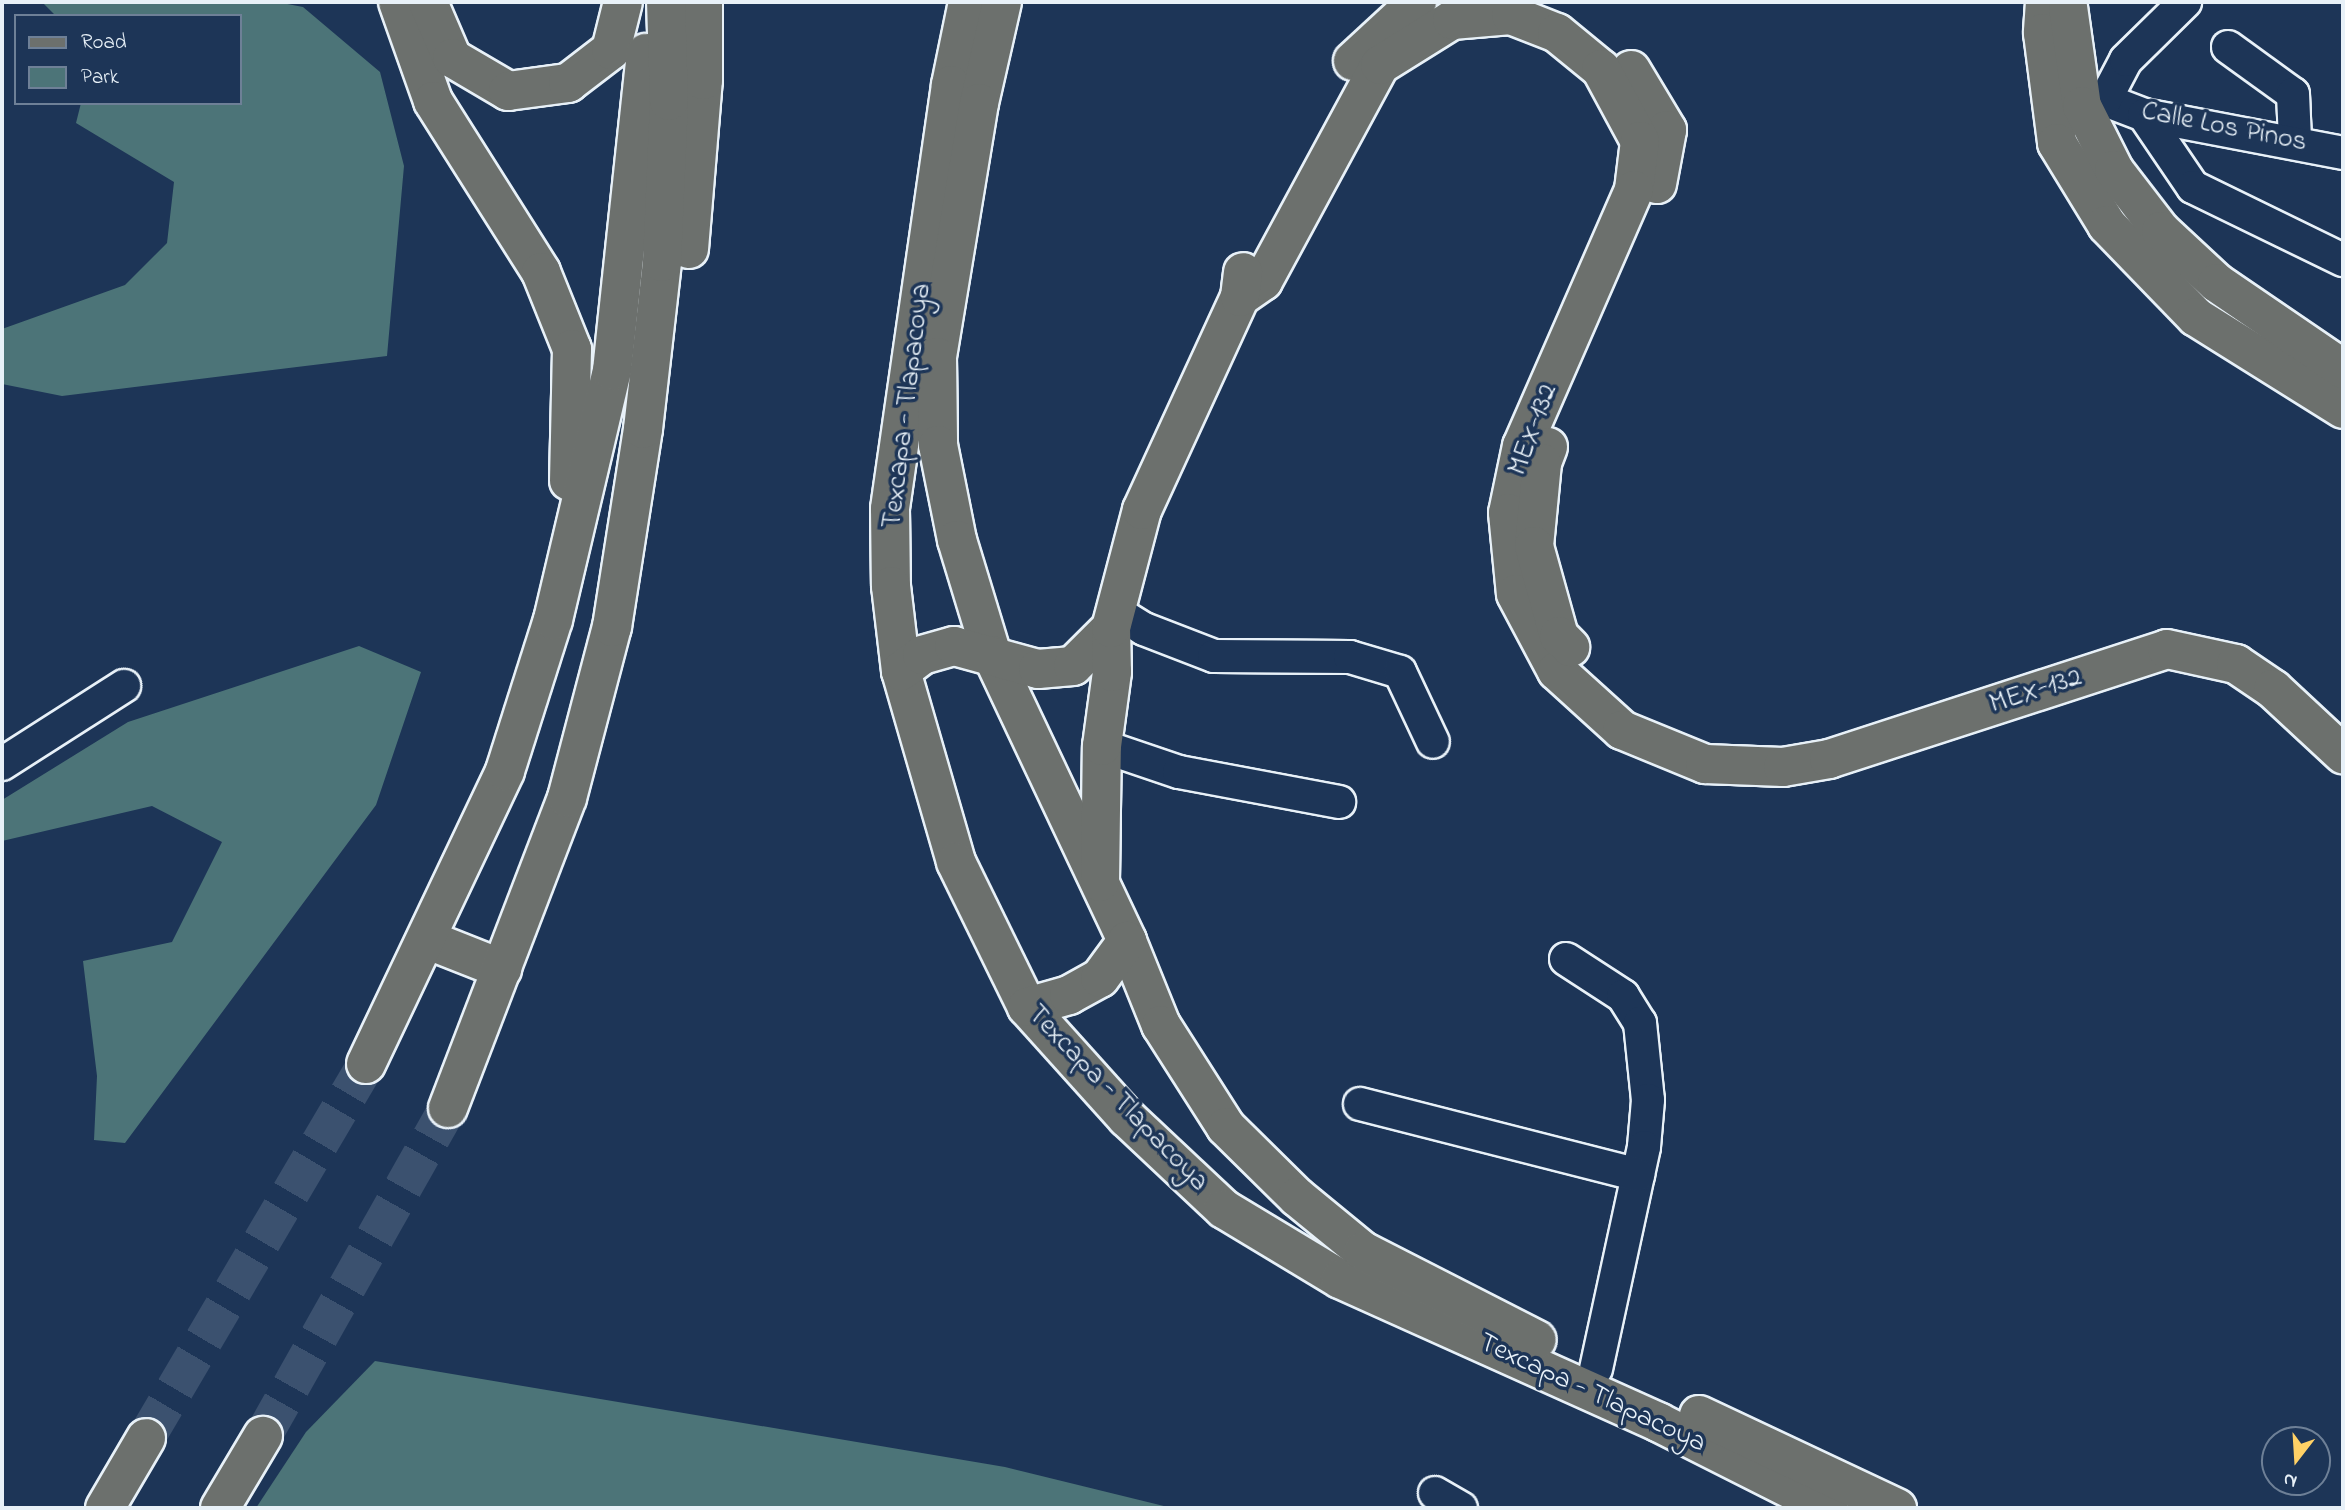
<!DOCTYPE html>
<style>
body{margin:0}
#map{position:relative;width:2345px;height:1510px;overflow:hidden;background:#1d3557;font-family:"Indie Flower",sans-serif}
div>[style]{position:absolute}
.green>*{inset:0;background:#4c7478}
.highway-tunnel>*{height:38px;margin-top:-19px;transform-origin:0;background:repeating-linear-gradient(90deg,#3b516f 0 38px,transparent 0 57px)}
.roads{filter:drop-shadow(2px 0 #e8f1f8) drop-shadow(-2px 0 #e8f1f8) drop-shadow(0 2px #e8f1f8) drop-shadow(0 -2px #e8f1f8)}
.minor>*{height:32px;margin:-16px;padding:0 16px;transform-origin:16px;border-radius:16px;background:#1d3557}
.major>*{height:38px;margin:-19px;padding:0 19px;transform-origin:19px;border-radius:19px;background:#6c706d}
.highway>*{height:38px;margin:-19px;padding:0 19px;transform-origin:19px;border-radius:19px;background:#6c706d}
span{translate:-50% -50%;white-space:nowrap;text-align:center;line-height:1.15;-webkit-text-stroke:7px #1d3557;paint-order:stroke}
.street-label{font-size:28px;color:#e8f1f8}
.frame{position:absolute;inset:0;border:4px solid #e8f1f8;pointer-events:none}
.legend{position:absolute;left:14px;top:14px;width:228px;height:91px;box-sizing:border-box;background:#1d3557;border:2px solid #6e8097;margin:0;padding:9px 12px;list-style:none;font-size:21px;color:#e8f1f8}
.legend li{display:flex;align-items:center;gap:14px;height:35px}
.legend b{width:35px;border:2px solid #6e8097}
.north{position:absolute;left:2261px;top:1426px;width:70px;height:70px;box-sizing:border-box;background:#1d3557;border:2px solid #6e8097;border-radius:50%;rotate:197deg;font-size:19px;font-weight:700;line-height:28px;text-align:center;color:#e8f1f8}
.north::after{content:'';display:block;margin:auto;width:24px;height:32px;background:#ffd166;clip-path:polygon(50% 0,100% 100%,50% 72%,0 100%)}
</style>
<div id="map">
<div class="green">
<i style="clip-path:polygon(42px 2px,277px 2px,303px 7px,380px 72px,404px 166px,387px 356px,62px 396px,2px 384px,2px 329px,125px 285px,167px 243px,174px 182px,76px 123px,81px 103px,240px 103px,240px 16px,56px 16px)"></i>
<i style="clip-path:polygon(359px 646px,421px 672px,376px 805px,125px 1143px,94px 1140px,97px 1076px,83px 961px,172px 942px,222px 842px,152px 806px,2px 841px,2px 800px,128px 722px)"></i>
<i style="clip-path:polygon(375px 1361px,1005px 1467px,1172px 1508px,256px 1508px,306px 1432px)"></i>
</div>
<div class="highway-tunnel">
<i style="left:263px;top:1436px;width:377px;rotate:-60.6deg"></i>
<i style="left:146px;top:1438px;width:434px;rotate:-59.5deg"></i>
</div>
<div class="roads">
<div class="minor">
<i style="left:2228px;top:47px;width:80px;rotate:35.9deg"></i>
<i style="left:2293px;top:94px;width:46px;rotate:87.5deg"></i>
<i style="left:2105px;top:100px;width:42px;rotate:21deg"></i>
<i style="left:2144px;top:115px;width:203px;rotate:10.8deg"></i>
<i style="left:2085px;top:105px;width:21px;rotate:-14deg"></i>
<i style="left:2105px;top:100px;width:45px;rotate:-62.3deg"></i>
<i style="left:2126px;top:60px;width:83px;rotate:-44.5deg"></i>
<i style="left:2144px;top:115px;width:87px;rotate:55.8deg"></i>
<i style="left:2193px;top:187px;width:167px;rotate:26deg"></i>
<i style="left:1115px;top:611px;width:34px;rotate:32deg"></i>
<i style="left:1144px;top:629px;width:75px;rotate:21.1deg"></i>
<i style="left:1214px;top:656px;width:136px;rotate:0.4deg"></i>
<i style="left:1350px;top:657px;width:52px;rotate:16.7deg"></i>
<i style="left:1400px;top:672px;width:77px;rotate:64.8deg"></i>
<i style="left:1102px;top:746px;width:81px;rotate:18.7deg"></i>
<i style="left:1179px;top:772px;width:163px;rotate:10.6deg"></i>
<i style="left:2px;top:764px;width:145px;rotate:-32.6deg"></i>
<i style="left:1566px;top:959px;width:68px;rotate:33deg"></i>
<i style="left:1623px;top:996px;width:32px;rotate:58deg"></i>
<i style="left:1640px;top:1023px;width:77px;rotate:84.1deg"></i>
<i style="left:1648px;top:1100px;width:47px;rotate:94.9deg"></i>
<i style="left:1644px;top:1147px;width:227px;rotate:102.2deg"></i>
<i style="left:1360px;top:1104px;width:287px;rotate:14.3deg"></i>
<i style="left:1435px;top:1493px;width:30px;rotate:30deg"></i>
</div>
<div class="major">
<i style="left:968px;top:2px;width:85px;rotate:101.6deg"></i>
<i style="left:951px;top:85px;width:428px;rotate:98.2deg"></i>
<i style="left:890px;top:509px;width:77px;rotate:89.3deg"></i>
<i style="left:891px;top:586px;width:86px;rotate:83.3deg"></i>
<i style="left:901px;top:671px;width:199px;rotate:73.9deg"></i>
<i style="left:956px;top:862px;width:161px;rotate:63.9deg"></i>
<i style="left:1027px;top:1007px;width:149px;rotate:48deg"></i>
<i style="left:1127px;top:1118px;width:133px;rotate:43.2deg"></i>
<i style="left:1224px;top:1209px;width:135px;rotate:31.1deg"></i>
<i style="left:1340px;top:1279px;width:349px;rotate:24.2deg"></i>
<i style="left:1658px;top:1422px;width:191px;rotate:26.8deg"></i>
<i style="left:1002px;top:2px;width:104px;rotate:102.8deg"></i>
<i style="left:979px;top:103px;width:257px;rotate:99.4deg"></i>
<i style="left:937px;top:357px;width:88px;rotate:89.3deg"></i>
<i style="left:938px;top:445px;width:97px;rotate:78.7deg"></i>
<i style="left:957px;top:540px;width:120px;rotate:73.1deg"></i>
<i style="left:992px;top:655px;width:316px;rotate:64.7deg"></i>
<i style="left:1127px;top:941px;width:91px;rotate:68deg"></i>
<i style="left:1161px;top:1025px;width:121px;rotate:57.5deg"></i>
<i style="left:1226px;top:1127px;width:100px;rotate:44.6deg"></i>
<i style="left:1297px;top:1197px;width:85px;rotate:39.3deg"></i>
<i style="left:1363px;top:1251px;width:195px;rotate:27.1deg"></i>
<i style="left:2045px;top:2px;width:31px;rotate:94deg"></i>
<i style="left:2043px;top:33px;width:111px;rotate:82.7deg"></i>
<i style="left:2057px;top:143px;width:96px;rotate:58.6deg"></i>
<i style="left:2107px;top:225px;width:128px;rotate:45.9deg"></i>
<i style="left:2196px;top:317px;width:173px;rotate:32deg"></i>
<i style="left:2068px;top:7px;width:100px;rotate:82deg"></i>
<i style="left:2082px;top:106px;width:72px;rotate:63.4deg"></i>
<i style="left:2114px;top:170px;width:77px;rotate:52.4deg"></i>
<i style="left:2161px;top:231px;width:76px;rotate:42.9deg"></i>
<i style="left:2217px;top:283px;width:153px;rotate:34.3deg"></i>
<i style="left:1353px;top:61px;width:87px;rotate:-42.7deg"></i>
<i style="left:1631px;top:70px;width:70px;rotate:59deg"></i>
<i style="left:1667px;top:130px;width:55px;rotate:100.5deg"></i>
<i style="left:1240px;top:297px;width:28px;rotate:-35deg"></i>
<i style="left:1263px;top:281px;width:246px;rotate:-61.6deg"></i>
<i style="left:1380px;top:65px;width:85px;rotate:-32deg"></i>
<i style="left:1452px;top:20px;width:59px;rotate:-4.8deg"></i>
<i style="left:1511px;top:15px;width:49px;rotate:21.4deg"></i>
<i style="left:1557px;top:33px;width:57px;rotate:39.3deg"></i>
<i style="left:1601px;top:69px;width:82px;rotate:61.6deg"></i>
<i style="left:1640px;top:141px;width:49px;rotate:97deg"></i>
<i style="left:1634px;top:190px;width:279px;rotate:113.6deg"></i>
<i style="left:1522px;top:446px;width:68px;rotate:101.8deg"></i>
<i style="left:1508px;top:513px;width:81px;rotate:84.4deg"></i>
<i style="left:1516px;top:594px;width:87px;rotate:62deg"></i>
<i style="left:1557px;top:671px;width:88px;rotate:42.2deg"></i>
<i style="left:1622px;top:730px;width:90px;rotate:22.3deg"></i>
<i style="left:1705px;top:764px;width:78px;rotate:2.2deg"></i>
<i style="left:1783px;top:767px;width:47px;rotate:-9.9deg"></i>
<i style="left:1829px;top:759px;width:355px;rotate:-18deg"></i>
<i style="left:2167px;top:649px;width:71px;rotate:12.3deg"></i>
<i style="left:2236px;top:664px;width:45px;rotate:34deg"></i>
<i style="left:2273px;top:689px;width:96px;rotate:42.9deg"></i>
<i style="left:1548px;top:447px;width:17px;rotate:111deg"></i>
<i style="left:1542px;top:463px;width:83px;rotate:95.5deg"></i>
<i style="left:1534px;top:546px;width:93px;rotate:74.5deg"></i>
<i style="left:1559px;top:636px;width:16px;rotate:45deg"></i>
<i style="left:901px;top:671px;width:26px;rotate:-37deg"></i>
<i style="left:922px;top:655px;width:33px;rotate:-16deg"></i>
<i style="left:954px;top:646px;width:87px;rotate:15.3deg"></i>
<i style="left:1038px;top:669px;width:35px;rotate:-5deg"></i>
<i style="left:1073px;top:666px;width:54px;rotate:-45deg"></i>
<i style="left:1100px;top:882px;width:136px;rotate:-89.2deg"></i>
<i style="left:1102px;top:746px;width:75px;rotate:-82.3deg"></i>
<i style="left:1112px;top:672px;width:44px;rotate:-91.3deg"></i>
<i style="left:1111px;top:628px;width:122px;rotate:-75.3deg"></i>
<i style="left:1142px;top:510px;width:234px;rotate:-65.3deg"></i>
<i style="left:1240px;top:297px;width:25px;rotate:-83deg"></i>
<i style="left:1027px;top:1007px;width:44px;rotate:-15.9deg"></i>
<i style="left:1069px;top:995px;width:35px;rotate:-29deg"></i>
<i style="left:1100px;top:978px;width:46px;rotate:-53.9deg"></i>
<i style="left:1699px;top:1415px;width:219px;rotate:25.2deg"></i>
</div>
<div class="highway">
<i style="left:398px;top:2px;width:105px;rotate:70.5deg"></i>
<i style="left:433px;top:101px;width:202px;rotate:57.7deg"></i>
<i style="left:541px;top:272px;width:83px;rotate:68.1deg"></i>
<i style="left:572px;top:349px;width:132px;rotate:91.3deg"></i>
<i style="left:428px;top:2px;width:61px;rotate:66.8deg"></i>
<i style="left:452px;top:58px;width:65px;rotate:30.5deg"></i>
<i style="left:508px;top:91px;width:61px;rotate:-7.6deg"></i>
<i style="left:568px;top:83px;width:54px;rotate:-37.5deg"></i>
<i style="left:611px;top:50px;width:49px;rotate:-76deg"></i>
<i style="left:689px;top:249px;width:170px;rotate:-85.3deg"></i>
<i style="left:703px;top:80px;width:78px;rotate:-90deg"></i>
<i style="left:426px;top:939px;width:82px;rotate:21.5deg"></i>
<i style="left:366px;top:1064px;width:324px;rotate:-64.6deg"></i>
<i style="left:505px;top:771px;width:158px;rotate:-72.4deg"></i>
<i style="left:553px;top:620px;width:256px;rotate:-76.7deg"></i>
<i style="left:612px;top:371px;width:320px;rotate:-83.9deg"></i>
<i style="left:448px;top:1108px;width:332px;rotate:-69deg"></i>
<i style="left:567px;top:798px;width:177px;rotate:-75.3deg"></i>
<i style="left:612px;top:627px;width:200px;rotate:-81.1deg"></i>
<i style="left:643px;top:429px;width:168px;rotate:-83.5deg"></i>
<i style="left:662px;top:262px;width:161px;rotate:-87.5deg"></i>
<i style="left:669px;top:101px;width:99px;rotate:-91.7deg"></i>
<i style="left:105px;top:1508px;width:81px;rotate:-59.6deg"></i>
<i style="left:220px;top:1508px;width:84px;rotate:-59.2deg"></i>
</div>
</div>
<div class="street-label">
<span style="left:2224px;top:128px;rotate:11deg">Calle Los Pinos</span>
<span style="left:908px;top:406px;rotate:-83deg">Texcapa - Tlapacoya</span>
<span style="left:1534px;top:430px;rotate:-70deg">MEX-132</span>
<span style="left:2036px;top:692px;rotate:-18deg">MEX-132</span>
<span style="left:1117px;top:1099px;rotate:46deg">Texcapa - Tlapacoya</span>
<span style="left:1592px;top:1394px;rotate:25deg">Texcapa - Tlapacoya</span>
</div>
<div class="frame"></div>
<ul class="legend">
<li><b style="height:9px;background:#6c706d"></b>Road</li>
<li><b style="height:19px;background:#4c7478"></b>Park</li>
</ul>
<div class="north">N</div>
</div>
